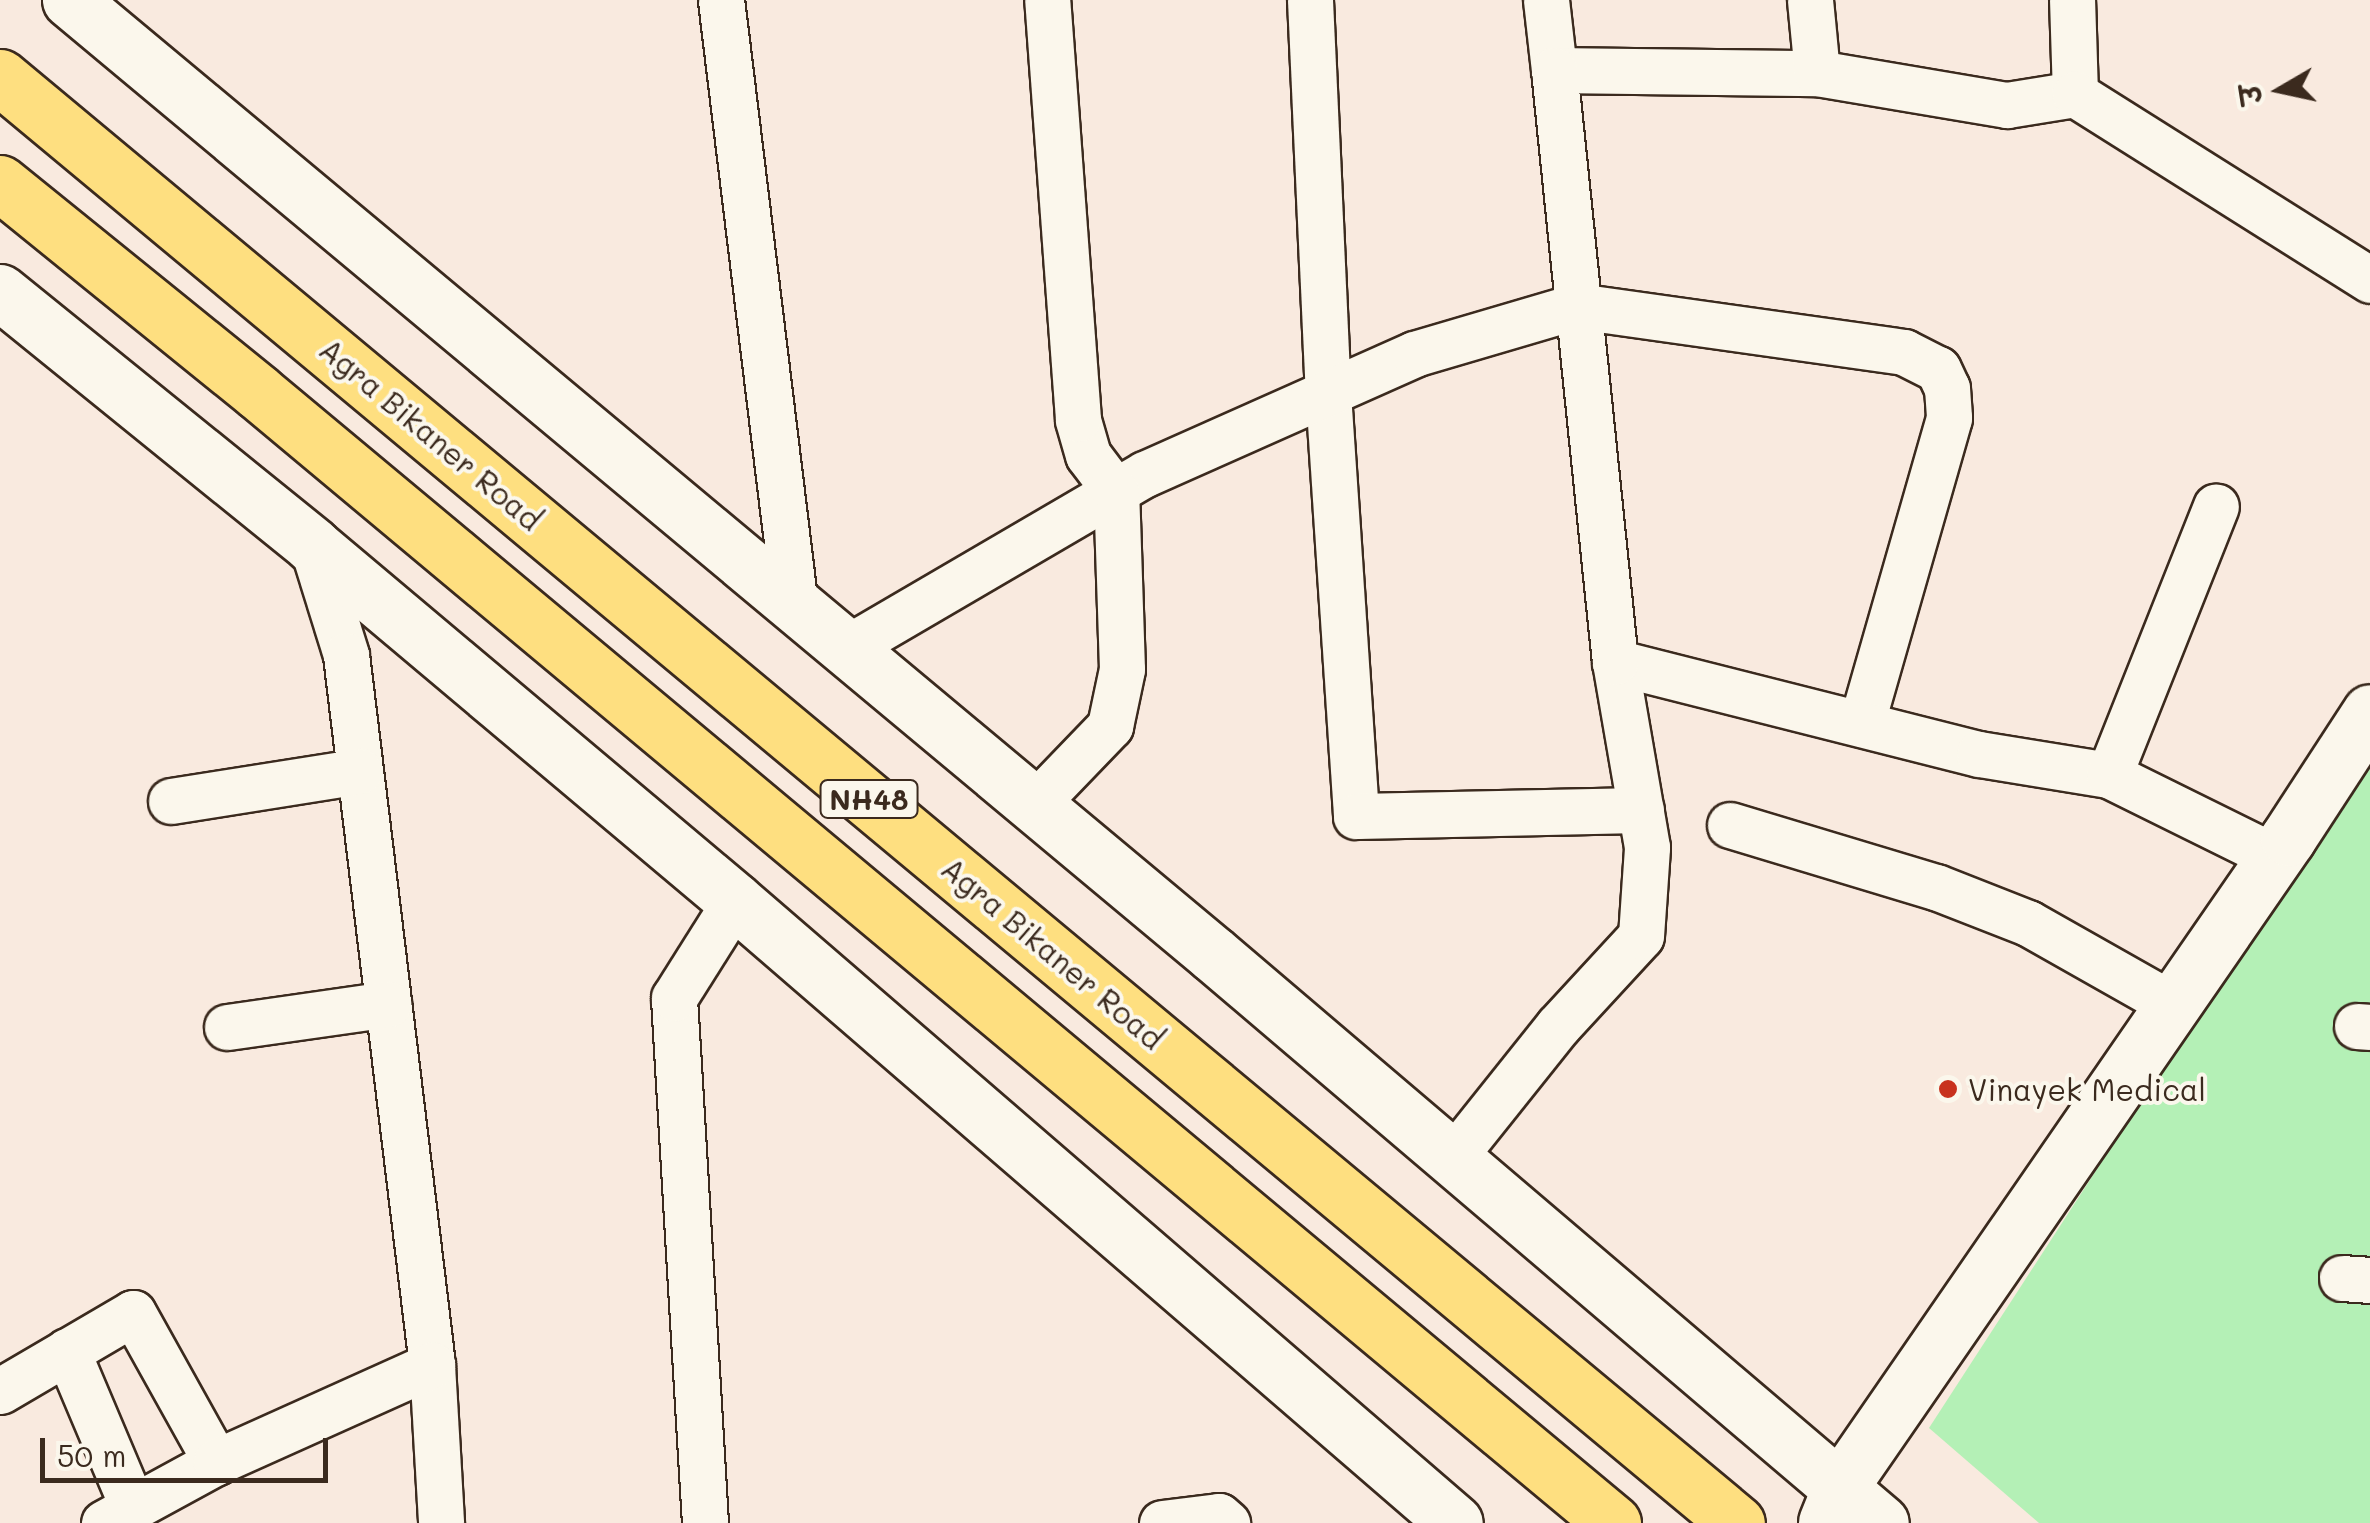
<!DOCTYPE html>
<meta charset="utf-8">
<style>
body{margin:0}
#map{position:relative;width:2370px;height:1523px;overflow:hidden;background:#f9eadf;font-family:Mali,"Playpen Sans Deva",sans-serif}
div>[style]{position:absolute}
.green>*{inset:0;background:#b4f0b6}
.roads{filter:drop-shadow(2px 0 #3b2a1e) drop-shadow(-2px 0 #3b2a1e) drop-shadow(0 2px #3b2a1e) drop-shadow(0 -2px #3b2a1e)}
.minor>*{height:45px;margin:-22.5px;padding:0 22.5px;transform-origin:22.5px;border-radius:22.5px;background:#fbf7ec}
.tertiary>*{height:55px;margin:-27.5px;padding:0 27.5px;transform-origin:27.5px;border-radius:27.5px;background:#fbf7ec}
.trunk>*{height:55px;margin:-27.5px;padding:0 27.5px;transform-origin:27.5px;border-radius:27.5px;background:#fedf80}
.dots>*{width:28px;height:28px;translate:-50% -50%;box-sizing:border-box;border:5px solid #fbf7ec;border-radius:50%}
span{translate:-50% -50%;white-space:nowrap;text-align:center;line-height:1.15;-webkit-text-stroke:8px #fbf7ec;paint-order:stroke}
.shield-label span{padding:2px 8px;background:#fbf7ec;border:2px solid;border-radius:8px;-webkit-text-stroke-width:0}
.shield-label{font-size:28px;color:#3b2a1e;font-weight:700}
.street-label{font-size:30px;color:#3b2a1e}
.poi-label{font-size:30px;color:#3b2a1e}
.left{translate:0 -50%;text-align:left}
.north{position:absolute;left:2230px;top:40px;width:100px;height:100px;-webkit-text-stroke:8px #fbf7ec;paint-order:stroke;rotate:261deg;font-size:28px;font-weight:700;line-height:40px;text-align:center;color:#3b2a1e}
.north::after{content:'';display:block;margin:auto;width:35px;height:45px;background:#3b2a1e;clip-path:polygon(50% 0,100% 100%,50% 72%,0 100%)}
.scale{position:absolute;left:40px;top:1438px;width:288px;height:45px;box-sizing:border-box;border:5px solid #3b2a1e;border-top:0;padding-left:12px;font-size:30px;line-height:35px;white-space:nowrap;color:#3b2a1e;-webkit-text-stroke:8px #fbf7ec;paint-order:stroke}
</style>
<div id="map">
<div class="green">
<i style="clip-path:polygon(2370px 748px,2370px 1523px,2039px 1523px,1929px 1428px)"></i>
</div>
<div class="roads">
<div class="minor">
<i style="left:721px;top:0;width:611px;rotate:83.05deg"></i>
<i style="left:1310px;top:0;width:393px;rotate:87.4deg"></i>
<i style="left:1328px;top:393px;width:424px;rotate:86.2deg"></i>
<i style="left:1356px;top:816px;width:285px;rotate:-1.2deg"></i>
<i style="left:1546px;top:0;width:70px;rotate:83.5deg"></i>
<i style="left:1554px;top:70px;width:263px;rotate:0.7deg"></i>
<i style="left:1810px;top:0;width:73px;rotate:84.5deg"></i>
<i style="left:1817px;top:73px;width:193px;rotate:9.6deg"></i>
<i style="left:2007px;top:105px;width:69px;rotate:-9.2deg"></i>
<i style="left:2075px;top:94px;width:94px;rotate:-91.8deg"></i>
<i style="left:2075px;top:94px;width:349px;rotate:32.2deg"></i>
<i style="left:312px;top:545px;width:115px;rotate:72.8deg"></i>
<i style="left:346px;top:655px;width:715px;rotate:83.09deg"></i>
<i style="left:432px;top:1365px;width:158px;rotate:86.7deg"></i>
<i style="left:845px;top:649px;width:347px;rotate:-30.3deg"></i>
<i style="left:1145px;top:474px;width:295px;rotate:-24deg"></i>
<i style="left:1414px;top:354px;width:170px;rotate:-16.4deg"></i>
<i style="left:1577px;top:306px;width:330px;rotate:8deg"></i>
<i style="left:1904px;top:352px;width:38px;rotate:27deg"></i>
<i style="left:1938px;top:369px;width:21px;rotate:65deg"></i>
<i style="left:1947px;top:388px;width:30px;rotate:86deg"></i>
<i style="left:1949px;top:418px;width:318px;rotate:106deg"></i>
<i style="left:1615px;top:662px;width:375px;rotate:14.2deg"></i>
<i style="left:1979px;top:754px;width:132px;rotate:9.2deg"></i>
<i style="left:2109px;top:775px;width:185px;rotate:26.3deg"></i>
<i style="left:2109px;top:775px;width:289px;rotate:-68.3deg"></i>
<i style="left:171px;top:801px;width:191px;rotate:-9deg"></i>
<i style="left:1034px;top:805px;width:110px;rotate:-46.1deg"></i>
<i style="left:1110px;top:726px;width:58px;rotate:-78.1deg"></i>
<i style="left:1122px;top:669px;width:177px;rotate:-91.9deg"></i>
<i style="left:1116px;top:492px;width:46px;rotate:-127.1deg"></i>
<i style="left:1088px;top:455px;width:37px;rotate:-106deg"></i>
<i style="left:1078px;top:419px;width:420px;rotate:-94.2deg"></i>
<i style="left:1730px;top:825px;width:215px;rotate:16.8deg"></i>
<i style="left:1936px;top:887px;width:99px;rotate:21.4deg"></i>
<i style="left:2028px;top:923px;width:164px;rotate:29.5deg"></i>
<i style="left:2357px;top:1026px;width:13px;rotate:4deg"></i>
<i style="left:227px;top:1027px;width:163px;rotate:-8.1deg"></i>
<i style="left:1451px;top:1160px;width:171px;rotate:-51.4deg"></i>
<i style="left:1558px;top:1026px;width:122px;rotate:-47.3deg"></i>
<i style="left:1641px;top:936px;width:89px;rotate:-86.1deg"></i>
<i style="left:1647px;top:847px;width:188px;rotate:-99.8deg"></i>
<i style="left:1615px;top:662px;width:595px;rotate:-95.88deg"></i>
<i style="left:2342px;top:1278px;width:28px;rotate:4deg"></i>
<i style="left:67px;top:1351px;width:169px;rotate:67.1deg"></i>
<i style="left:0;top:1391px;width:154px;rotate:-30.4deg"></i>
<i style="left:133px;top:1313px;width:171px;rotate:60.9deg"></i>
<i style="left:104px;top:1523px;width:128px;rotate:-28.6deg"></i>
<i style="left:216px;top:1462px;width:237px;rotate:-24.2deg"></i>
<i style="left:705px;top:1523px;width:526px;rotate:-93.38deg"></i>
<i style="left:674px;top:998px;width:115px;rotate:-57.8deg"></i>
<i style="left:1162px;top:1523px;width:57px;rotate:-7deg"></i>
<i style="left:1219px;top:1516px;width:11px;rotate:41deg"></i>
</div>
<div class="tertiary">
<i style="left:70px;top:0;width:1489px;rotate:39.85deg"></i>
<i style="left:1213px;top:954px;width:877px;rotate:40.42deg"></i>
<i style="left:0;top:292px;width:402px;rotate:39deg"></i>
<i style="left:312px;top:545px;width:553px;rotate:40.08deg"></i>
<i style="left:735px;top:901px;width:951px;rotate:40.82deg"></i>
<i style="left:1826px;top:1522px;width:38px;rotate:-68deg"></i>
<i style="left:1840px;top:1487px;width:789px;rotate:-55.38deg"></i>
<i style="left:2288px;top:838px;width:150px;rotate:-56.9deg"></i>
</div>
<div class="trunk">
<i style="left:0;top:77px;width:2260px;rotate:39.78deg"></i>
<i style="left:0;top:183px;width:332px;rotate:39deg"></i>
<i style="left:258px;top:392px;width:1765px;rotate:39.85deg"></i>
</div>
</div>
<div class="dots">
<i style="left:1948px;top:1089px;background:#c8321e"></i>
</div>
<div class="shield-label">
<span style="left:869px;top:799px">NH48</span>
</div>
<div class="street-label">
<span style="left:431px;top:434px;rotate:40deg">Agra Bikaner Road</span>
<span style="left:1053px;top:953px;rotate:40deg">Agra Bikaner Road</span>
</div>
<div class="poi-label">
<span class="left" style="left:1968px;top:1089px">Vinayek Medical</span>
</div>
<div class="north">उ</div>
<div class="scale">50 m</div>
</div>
